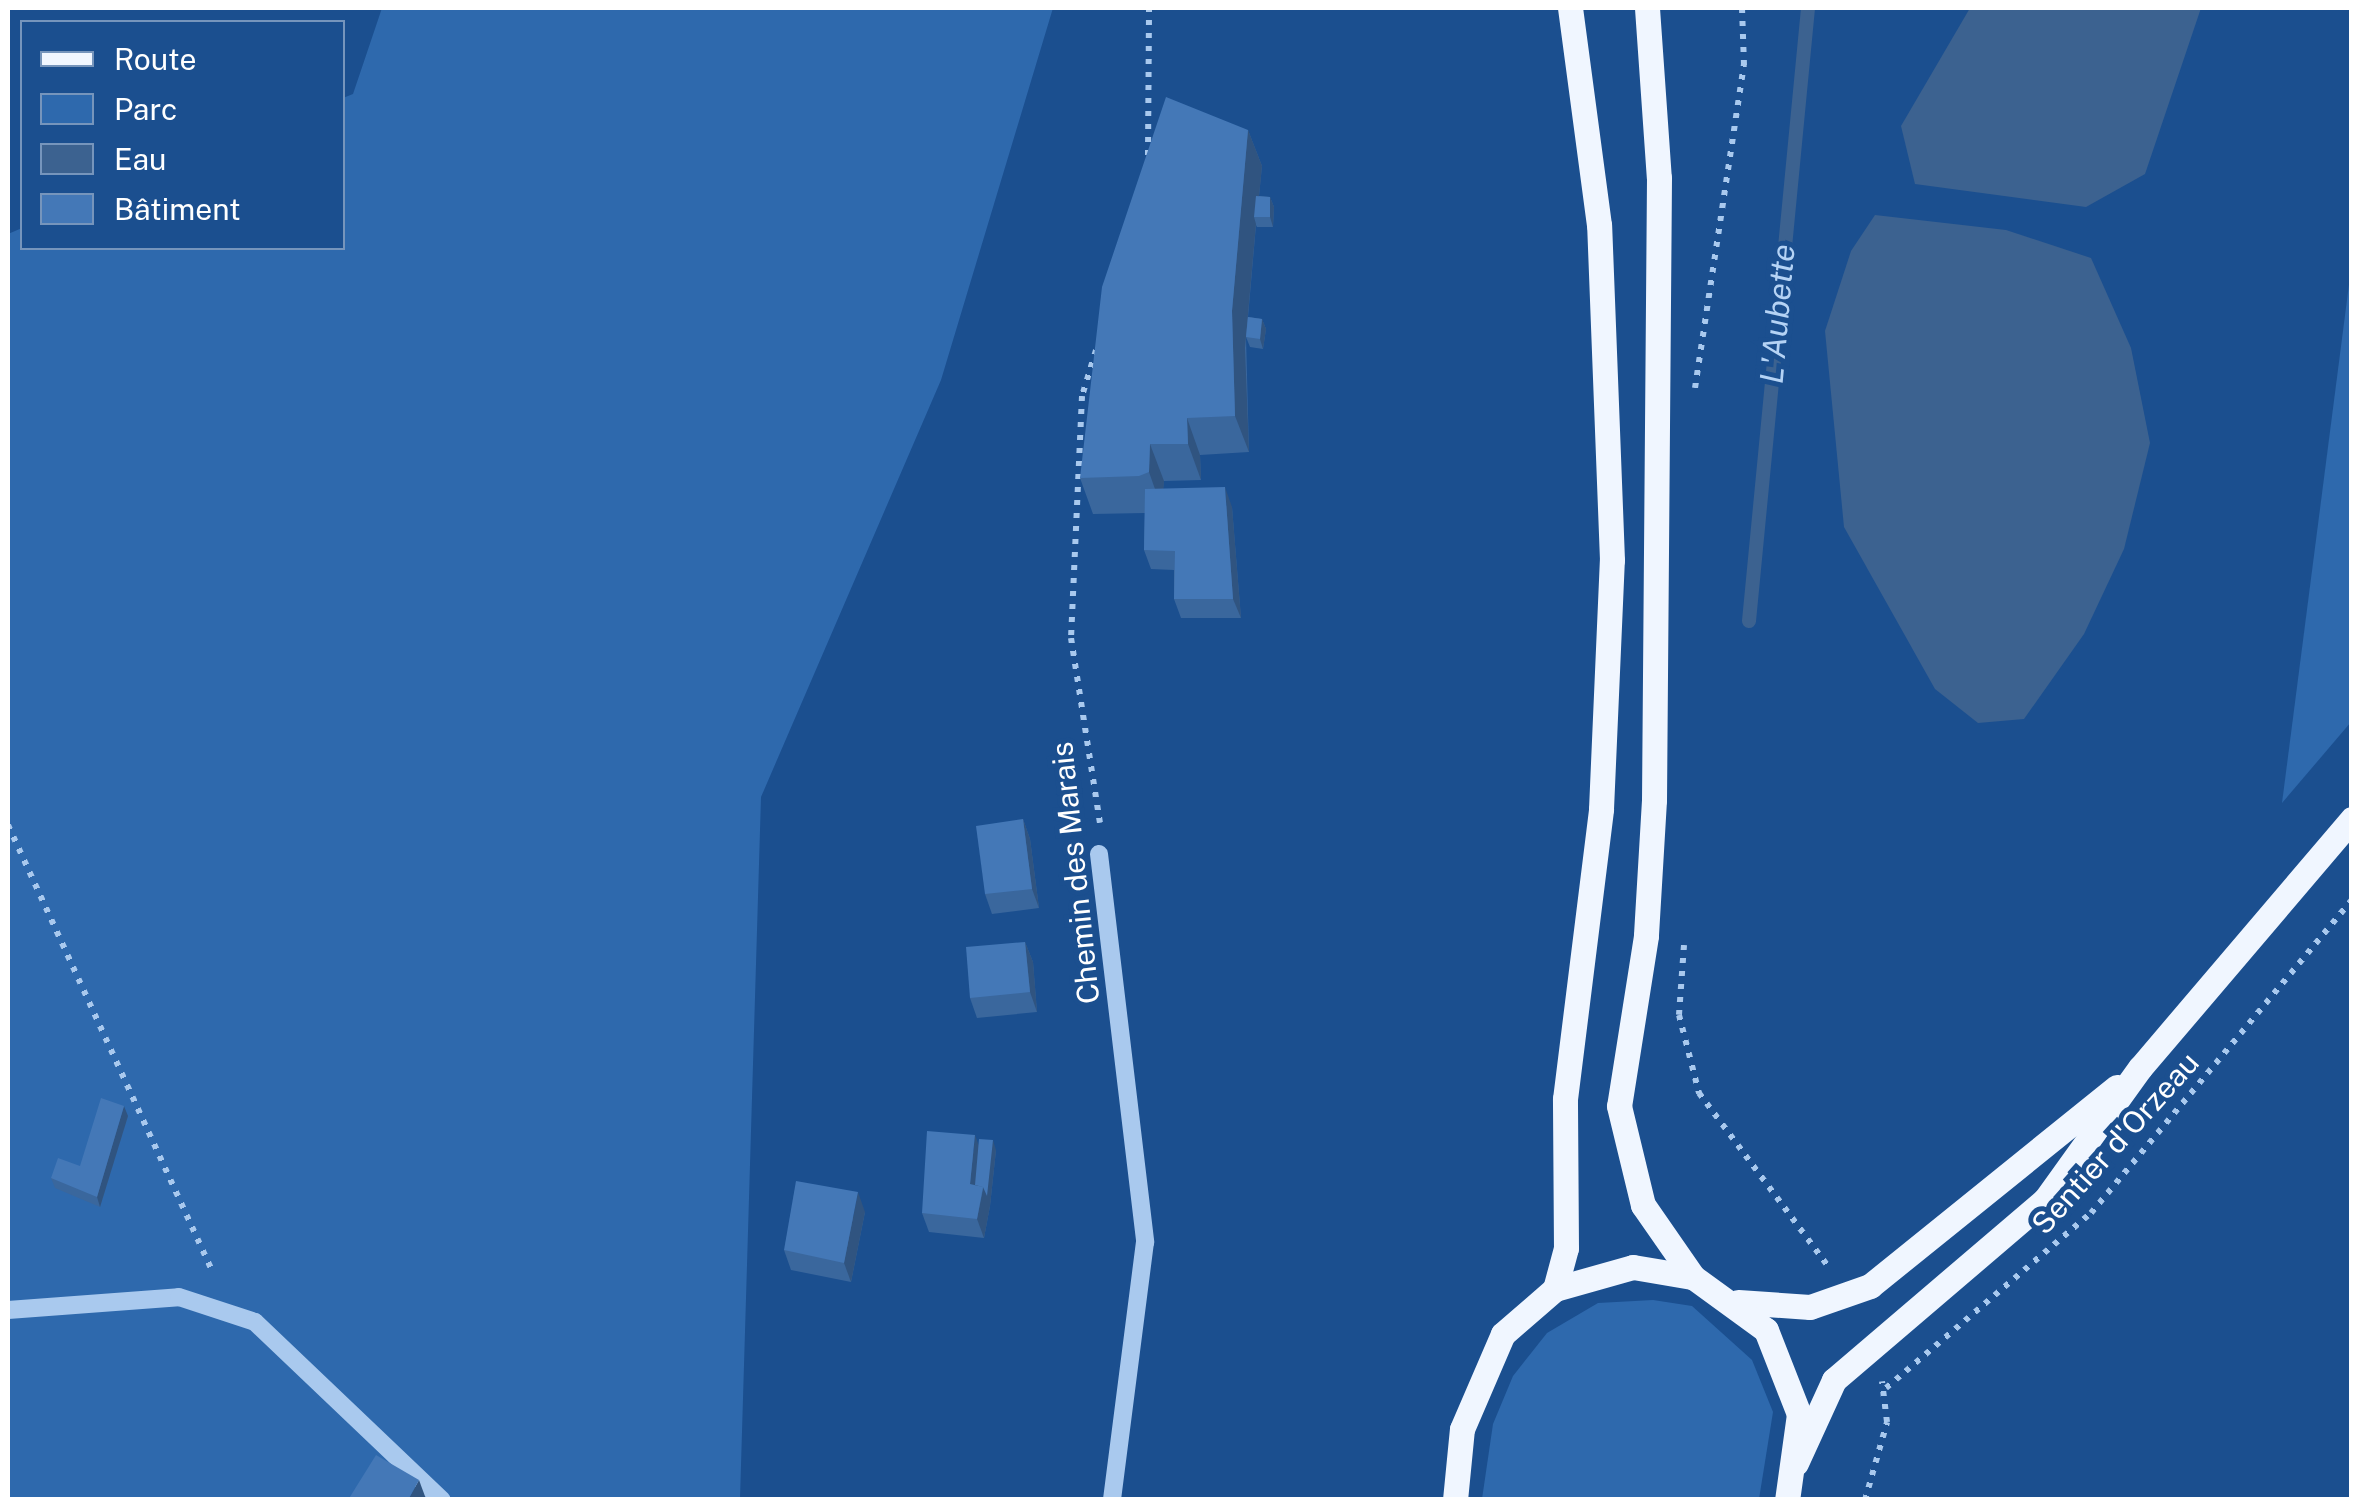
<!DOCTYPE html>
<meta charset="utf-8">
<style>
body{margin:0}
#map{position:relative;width:2359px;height:1507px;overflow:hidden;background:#1b4f8f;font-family:"Public Sans",sans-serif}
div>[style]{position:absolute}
.green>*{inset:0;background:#2e69ad}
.water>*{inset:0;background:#3c6290}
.stream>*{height:14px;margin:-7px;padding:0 7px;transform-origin:7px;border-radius:7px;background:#3c6290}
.path>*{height:6px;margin-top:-3px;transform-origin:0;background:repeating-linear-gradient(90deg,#a9c9ee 0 5px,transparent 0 13px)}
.minor>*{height:18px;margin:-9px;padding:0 9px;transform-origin:9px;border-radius:9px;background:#a9c9ee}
.major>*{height:25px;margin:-12.5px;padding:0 12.5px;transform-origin:12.5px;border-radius:12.5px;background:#f0f6ff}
.wall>*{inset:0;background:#3a679d}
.shaded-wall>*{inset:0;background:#305480}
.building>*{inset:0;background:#4478b7}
span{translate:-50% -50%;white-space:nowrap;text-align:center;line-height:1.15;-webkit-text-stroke:10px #1b4f8f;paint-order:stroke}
.street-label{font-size:30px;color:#fff}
.water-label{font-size:32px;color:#b5d3f5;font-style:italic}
.frame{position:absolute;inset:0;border:10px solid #fff;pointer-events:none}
.legend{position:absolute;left:20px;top:20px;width:325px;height:230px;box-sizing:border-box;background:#1b4f8f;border:2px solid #7695bc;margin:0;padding:12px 18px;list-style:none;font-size:30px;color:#fff}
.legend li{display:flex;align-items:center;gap:20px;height:50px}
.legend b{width:50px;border:2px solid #7695bc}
</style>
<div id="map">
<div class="green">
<i style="clip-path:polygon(382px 8px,1053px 8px,941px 380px,761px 797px,740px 1499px,8px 1500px,8px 234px,22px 228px,22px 248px,342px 248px,343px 98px,353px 94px)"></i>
<i style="clip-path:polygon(2351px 269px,2351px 722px,2282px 803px)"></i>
<i style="clip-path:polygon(1653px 1300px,1692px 1306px,1752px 1360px,1773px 1412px,1759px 1499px,1482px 1499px,1493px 1424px,1513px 1376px,1547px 1333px,1598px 1303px)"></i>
</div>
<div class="water">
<i style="clip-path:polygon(1970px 8px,2201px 8px,2145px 174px,2086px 207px,1915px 184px,1901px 126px)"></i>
<i style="clip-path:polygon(1875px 215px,2006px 230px,2091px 258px,2131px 348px,2150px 443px,2124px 549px,2084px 634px,2024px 719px,1978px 723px,1935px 689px,1844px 527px,1825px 331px,1851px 251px)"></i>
</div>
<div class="stream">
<i style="left:1749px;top:621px;width:616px;rotate:-84.5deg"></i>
</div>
<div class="path">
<i style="left:1148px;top:155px;width:147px;rotate:-89.6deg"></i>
<i style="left:1096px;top:350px;width:48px;rotate:106.9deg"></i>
<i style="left:1082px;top:396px;width:242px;rotate:92.6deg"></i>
<i style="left:1071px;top:638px;width:187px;rotate:81.1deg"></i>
<i style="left:1695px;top:388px;width:327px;rotate:-81.4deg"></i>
<i style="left:1744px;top:65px;width:57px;rotate:-92deg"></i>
<i style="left:8px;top:825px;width:493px;rotate:65.4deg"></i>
<i style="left:1684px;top:945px;width:70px;rotate:94.1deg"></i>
<i style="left:1679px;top:1015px;width:81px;rotate:75.6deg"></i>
<i style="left:1699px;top:1093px;width:216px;rotate:53.3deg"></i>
<i style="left:1886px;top:1388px;width:270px;rotate:-40.5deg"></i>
<i style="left:2091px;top:1213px;width:408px;rotate:-50.2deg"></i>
<i style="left:1865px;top:1500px;width:81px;rotate:-74.2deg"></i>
<i style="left:1887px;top:1422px;width:41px;rotate:-97deg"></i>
</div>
<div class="minor">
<i style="left:1099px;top:854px;width:391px;rotate:83.2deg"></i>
<i style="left:1145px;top:1242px;width:260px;rotate:97.3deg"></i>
<i style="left:8px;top:1310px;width:171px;rotate:-4.3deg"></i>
<i style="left:179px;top:1297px;width:80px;rotate:18.2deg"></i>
<i style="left:255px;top:1322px;width:258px;rotate:43.6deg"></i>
</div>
<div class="major">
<i style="left:1647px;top:8px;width:170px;rotate:86deg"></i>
<i style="left:1659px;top:178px;width:622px;rotate:90.46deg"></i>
<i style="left:1654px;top:800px;width:136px;rotate:93.4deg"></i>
<i style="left:1646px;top:936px;width:172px;rotate:99deg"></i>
<i style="left:1619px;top:1106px;width:102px;rotate:76.4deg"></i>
<i style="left:1643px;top:1205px;width:88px;rotate:55.2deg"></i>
<i style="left:1555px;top:1289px;width:42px;rotate:-75deg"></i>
<i style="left:1566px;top:1248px;width:149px;rotate:-90.4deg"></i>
<i style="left:1565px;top:1099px;width:292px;rotate:-82.9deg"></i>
<i style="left:1601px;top:809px;width:249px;rotate:-87.5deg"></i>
<i style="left:1612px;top:560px;width:335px;rotate:-92.2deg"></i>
<i style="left:1599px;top:225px;width:219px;rotate:-97.6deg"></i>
<i style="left:1738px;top:1302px;width:72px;rotate:4deg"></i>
<i style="left:1810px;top:1307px;width:64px;rotate:-19.3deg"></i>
<i style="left:1870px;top:1286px;width:317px;rotate:-38.9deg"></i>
<i style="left:1796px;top:1463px;width:91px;rotate:-65.4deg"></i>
<i style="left:1834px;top:1380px;width:277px;rotate:-40.5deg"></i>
<i style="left:2045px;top:1200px;width:163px;rotate:-54.3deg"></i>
<i style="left:2140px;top:1068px;width:327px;rotate:-49.6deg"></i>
<i style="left:1455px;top:1500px;width:71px;rotate:-84.4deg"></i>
<i style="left:1462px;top:1429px;width:103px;rotate:-66.7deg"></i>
<i style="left:1503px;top:1334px;width:69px;rotate:-40.9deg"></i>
<i style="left:1555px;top:1289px;width:81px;rotate:-15.8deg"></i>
<i style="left:1633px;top:1267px;width:61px;rotate:9.5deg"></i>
<i style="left:1693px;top:1277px;width:90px;rotate:36deg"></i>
<i style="left:1766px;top:1330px;width:90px;rotate:68.6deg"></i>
<i style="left:1799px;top:1414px;width:87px;rotate:97.9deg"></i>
</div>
<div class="wall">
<i style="clip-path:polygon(1248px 130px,1262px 166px,1259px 196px,1270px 197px,1274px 207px,1273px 227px,1257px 227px,1256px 225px,1248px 317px,1262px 319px,1266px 329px,1263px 349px,1250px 347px,1246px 337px,1249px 452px,1200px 455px,1201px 480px,1164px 481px,1163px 489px,1232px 507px,1241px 618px,1181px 618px,1174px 599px,1174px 570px,1151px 569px,1144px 550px,1145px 513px,1093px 514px,1080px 478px)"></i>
<i style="clip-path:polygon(1023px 819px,1030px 839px,1039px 908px,992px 914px,985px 894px)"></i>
<i style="clip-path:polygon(1025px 942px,1033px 962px,1037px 1012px,977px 1018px,970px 998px)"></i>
<i style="clip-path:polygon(128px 1116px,100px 1207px,55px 1188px,51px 1178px,80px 1166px)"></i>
<i style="clip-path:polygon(979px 1145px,996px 1150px,990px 1206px,984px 1238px,929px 1232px,922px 1213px)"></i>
<i style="clip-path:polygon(865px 1212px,851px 1282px,791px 1270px,784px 1250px)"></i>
</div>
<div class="shaded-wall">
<i style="clip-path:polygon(1248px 130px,1262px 166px,1257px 217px,1254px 217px,1256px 224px,1245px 348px,1249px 452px,1235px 416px,1232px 311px)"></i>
<i style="clip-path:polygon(1270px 197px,1274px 207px,1273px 227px,1270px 217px)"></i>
<i style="clip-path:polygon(1262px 319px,1266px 329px,1263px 349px,1260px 339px)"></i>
<i style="clip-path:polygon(1187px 418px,1200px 455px,1201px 480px,1188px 444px)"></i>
<i style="clip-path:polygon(1150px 444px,1164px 481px,1162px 509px,1149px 472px)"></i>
<i style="clip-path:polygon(1225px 487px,1232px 507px,1241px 618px,1233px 599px)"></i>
<i style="clip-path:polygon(1023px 819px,1030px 839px,1039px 908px,1032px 889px)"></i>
<i style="clip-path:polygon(1025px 942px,1033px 962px,1037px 1012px,1030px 992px)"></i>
<i style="clip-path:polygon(124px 1106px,128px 1116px,100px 1207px,97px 1197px)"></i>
<i style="clip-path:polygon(975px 1135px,982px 1154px,978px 1194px,970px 1184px)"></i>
<i style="clip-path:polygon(993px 1140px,996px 1150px,990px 1206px,984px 1238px,977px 1219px)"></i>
<i style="clip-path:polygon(858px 1192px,865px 1212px,851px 1282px,844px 1263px)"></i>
<i style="clip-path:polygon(419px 1480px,426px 1499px,408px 1500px)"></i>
</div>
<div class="building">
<i style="clip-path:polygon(1166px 97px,1248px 130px,1232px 311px,1235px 416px,1187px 418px,1188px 444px,1150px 444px,1149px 472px,1139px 476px,1080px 478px,1102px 287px)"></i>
<i style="clip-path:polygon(1256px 196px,1270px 197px,1270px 217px,1254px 217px)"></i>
<i style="clip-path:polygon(1248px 317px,1262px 319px,1260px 339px,1246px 337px)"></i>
<i style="clip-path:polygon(1225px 487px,1233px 599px,1174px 599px,1175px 551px,1144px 550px,1145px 489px)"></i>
<i style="clip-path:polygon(1023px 819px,1032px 889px,985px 894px,976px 826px)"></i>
<i style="clip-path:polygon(1025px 942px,1030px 992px,970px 998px,966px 947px)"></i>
<i style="clip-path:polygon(101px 1098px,124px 1106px,97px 1197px,51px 1178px,58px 1158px,80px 1166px)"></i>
<i style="clip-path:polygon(927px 1131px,975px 1135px,970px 1184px,983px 1187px,977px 1219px,922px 1213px)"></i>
<i style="clip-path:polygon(979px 1139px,993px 1140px,987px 1196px,983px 1187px,975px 1185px)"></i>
<i style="clip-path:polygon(796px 1181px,858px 1192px,844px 1263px,784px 1250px)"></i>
<i style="clip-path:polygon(376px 1455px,419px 1480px,408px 1500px,348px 1500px)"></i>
</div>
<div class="street-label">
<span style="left:1075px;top:873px;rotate:-96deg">Chemin des Marais</span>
<span style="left:2115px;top:1143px;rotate:-48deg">Sentier d'Orzeau</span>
</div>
<div class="water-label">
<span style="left:1778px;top:314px;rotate:-85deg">L'Aubette</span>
</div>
<div class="frame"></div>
<ul class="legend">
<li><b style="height:12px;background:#f0f6ff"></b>Route</li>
<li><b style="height:28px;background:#2e69ad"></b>Parc</li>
<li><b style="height:28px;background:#3c6290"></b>Eau</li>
<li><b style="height:28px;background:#4478b7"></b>Bâtiment</li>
</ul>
</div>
